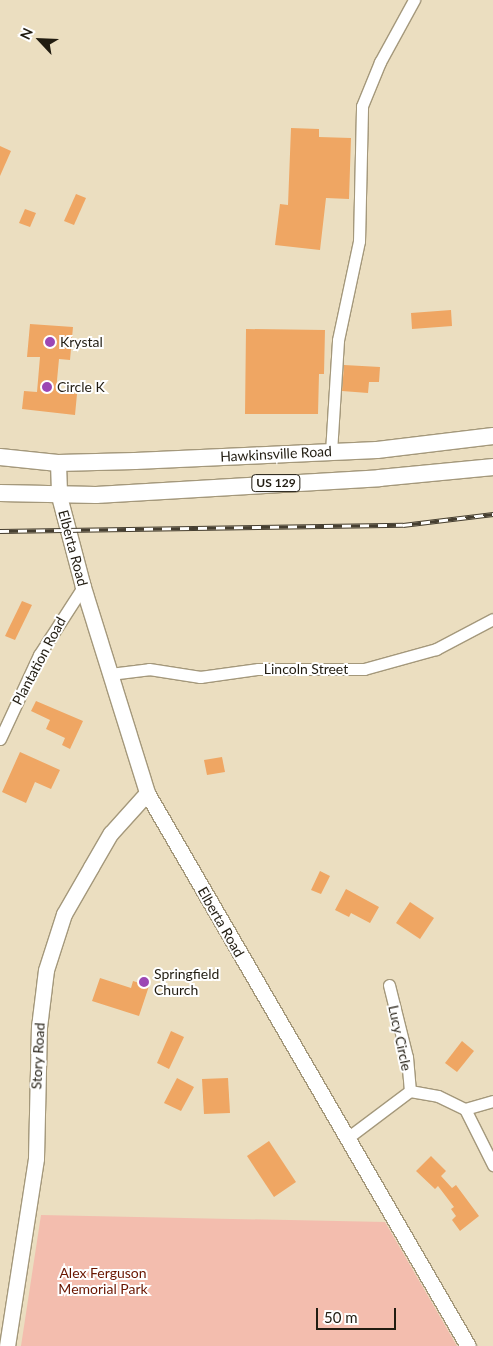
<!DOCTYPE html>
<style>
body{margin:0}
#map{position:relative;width:493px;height:1346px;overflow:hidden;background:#ebdec0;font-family:Lato,sans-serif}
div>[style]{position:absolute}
.green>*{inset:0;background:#f3bdae}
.building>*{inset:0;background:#efa663}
.roads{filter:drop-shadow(1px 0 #a4987b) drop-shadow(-1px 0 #a4987b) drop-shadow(0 1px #a4987b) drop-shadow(0 -1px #a4987b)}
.street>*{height:11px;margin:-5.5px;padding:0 5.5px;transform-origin:5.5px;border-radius:5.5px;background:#fff}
.secondary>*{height:15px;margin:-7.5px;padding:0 7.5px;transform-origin:7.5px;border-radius:7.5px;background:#fff}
.primary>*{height:16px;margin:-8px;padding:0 8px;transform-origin:8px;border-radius:8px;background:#fff}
.rail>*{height:5px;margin-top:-2.5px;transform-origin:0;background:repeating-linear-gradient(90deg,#fff 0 9px,#463f31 0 18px);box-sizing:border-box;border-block:1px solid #463f31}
.dots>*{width:14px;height:14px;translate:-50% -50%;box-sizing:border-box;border:2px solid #fff;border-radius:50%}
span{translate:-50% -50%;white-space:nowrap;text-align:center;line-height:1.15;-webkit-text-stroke:4px #fff;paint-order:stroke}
.shield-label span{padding:1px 4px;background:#fff;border:1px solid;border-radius:4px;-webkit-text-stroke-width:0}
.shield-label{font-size:12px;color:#211c11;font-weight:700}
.poi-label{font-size:14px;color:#211c11}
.left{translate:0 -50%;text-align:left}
.street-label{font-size:14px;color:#211c11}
.park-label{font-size:14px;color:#691600}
.north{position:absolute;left:15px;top:15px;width:50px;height:50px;-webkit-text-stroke:4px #fff;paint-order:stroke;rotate:295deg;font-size:14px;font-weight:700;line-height:20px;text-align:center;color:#211c11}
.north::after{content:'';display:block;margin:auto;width:18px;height:22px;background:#211c11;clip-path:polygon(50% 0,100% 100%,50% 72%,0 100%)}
.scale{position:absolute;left:316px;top:1308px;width:80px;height:22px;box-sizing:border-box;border:2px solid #211c11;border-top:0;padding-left:6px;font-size:15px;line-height:18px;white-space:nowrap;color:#211c11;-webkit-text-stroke:4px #fff;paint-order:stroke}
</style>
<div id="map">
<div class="green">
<i style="clip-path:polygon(41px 1215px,385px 1222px,457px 1346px,21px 1346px)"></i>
</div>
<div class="building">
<i style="clip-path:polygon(291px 128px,319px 129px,319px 137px,351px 138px,349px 199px,326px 198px,320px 250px,275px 245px,280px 204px,288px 205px)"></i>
<i style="clip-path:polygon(0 146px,11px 151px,0 176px)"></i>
<i style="clip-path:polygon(76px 194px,86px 198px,74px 225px,64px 221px)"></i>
<i style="clip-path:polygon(25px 209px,36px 213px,30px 227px,19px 223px)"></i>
<i style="clip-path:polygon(451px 310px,452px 326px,412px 329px,411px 313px)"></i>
<i style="clip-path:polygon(30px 324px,73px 327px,70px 360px,59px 359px,56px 391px,77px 394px,75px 415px,22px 409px,24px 391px,37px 392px,40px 357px,27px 357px)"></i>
<i style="clip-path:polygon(246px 329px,325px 330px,324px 374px,319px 374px,318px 414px,245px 414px)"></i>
<i style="clip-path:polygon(344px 365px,380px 367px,379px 382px,369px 382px,368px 393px,342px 391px)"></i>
<i style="clip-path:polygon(22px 601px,32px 605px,15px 640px,5px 636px)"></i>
<i style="clip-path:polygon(36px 701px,83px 721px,70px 749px,62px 745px,65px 738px,46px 729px,50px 720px,31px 711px)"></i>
<i style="clip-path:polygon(20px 752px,60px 770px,51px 789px,35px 782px,26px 803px,2px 792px)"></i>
<i style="clip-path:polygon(222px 757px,225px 772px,207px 775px,204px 760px)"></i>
<i style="clip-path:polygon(320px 871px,330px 876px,321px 894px,311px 890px)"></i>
<i style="clip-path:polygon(346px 889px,379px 907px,370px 923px,351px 913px,349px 917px,335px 910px)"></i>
<i style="clip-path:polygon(410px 902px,434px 918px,420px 939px,396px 923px)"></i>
<i style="clip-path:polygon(100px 978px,131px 988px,133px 981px,149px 986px,139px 1016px,92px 1001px)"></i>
<i style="clip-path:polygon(171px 1031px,184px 1037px,169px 1069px,157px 1063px)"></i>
<i style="clip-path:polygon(462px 1041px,474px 1051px,457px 1072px,445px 1063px)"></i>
<i style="clip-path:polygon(177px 1078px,194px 1087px,181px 1111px,164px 1103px)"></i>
<i style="clip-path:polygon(228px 1078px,230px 1113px,204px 1114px,202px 1079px)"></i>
<i style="clip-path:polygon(269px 1141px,296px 1182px,274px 1197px,247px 1156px)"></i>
<i style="clip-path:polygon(431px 1156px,446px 1171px,441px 1176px,452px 1188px,456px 1185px,479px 1216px,460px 1231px,452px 1220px,456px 1216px,451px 1209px,454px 1207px,438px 1186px,435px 1189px,416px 1171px)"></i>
</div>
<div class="roads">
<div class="street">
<i style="left:331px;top:452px;width:112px;rotate:-86.4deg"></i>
<i style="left:338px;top:340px;width:101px;rotate:-78deg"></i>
<i style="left:359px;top:241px;width:135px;rotate:-88.7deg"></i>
<i style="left:362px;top:106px;width:48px;rotate:-67.8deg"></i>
<i style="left:380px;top:62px;width:71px;rotate:-61.3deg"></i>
<i style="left:110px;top:674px;width:39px;rotate:-7deg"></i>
<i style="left:149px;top:669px;width:52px;rotate:8.9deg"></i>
<i style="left:200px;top:677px;width:59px;rotate:-7.9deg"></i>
<i style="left:258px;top:669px;width:106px"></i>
<i style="left:364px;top:669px;width:75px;rotate:-15.5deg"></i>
<i style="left:436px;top:649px;width:64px;rotate:-27.8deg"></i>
<i style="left:0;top:739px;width:93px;rotate:-65.1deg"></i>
<i style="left:39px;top:655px;width:81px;rotate:-57.1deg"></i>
<i style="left:389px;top:985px;width:74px;rotate:76deg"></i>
<i style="left:407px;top:1057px;width:34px;rotate:85deg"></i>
<i style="left:465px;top:1109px;width:63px;rotate:63.4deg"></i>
<i style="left:346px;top:1139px;width:80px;rotate:-36.9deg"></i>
<i style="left:410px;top:1091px;width:28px;rotate:10deg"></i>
<i style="left:438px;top:1096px;width:30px;rotate:26deg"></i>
<i style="left:465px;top:1109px;width:29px;rotate:-16deg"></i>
</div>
<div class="secondary">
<i style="left:58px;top:463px;width:33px;rotate:88deg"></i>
<i style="left:59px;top:496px;width:94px;rotate:75.2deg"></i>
<i style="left:83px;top:587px;width:216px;rotate:72.7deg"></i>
<i style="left:147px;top:793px;width:639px;rotate:59.87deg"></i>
<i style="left:7px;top:1346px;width:190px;rotate:-81.2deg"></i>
<i style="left:36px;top:1158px;width:131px;rotate:-88.7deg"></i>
<i style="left:39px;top:1027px;width:57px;rotate:-83deg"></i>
<i style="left:46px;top:970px;width:59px;rotate:-72.2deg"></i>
<i style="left:64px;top:914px;width:54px;rotate:-60.1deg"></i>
<i style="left:91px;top:867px;width:39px;rotate:-60deg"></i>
<i style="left:111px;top:833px;width:54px;rotate:-48deg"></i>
</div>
<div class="primary">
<i style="left:0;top:457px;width:58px;rotate:5.9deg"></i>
<i style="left:58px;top:463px;width:77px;rotate:-1.5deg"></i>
<i style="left:135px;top:461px;width:242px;rotate:-2.6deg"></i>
<i style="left:377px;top:450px;width:117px;rotate:-6.9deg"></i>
<i style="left:0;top:493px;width:96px;rotate:1.2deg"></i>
<i style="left:96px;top:495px;width:284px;rotate:-3.4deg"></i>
<i style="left:379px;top:478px;width:115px;rotate:-5.5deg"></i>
</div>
</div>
<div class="rail">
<i style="left:0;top:531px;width:403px;rotate:-0.9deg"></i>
<i style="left:403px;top:525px;width:91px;rotate:-7deg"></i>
</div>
<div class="dots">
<i style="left:50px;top:342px;background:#9c47b4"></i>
<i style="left:47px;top:387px;background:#9c47b4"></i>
<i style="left:144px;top:982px;background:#9c47b4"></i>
</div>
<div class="shield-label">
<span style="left:276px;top:483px">US 129</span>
</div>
<div class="poi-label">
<span class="left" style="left:60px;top:342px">Krystal</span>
<span class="left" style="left:57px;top:387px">Circle K</span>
<span class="left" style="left:154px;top:982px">Springfield<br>Church</span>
</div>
<div class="street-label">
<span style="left:276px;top:454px;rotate:-3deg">Hawkinsville Road</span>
<span style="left:73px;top:548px;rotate:75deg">Elberta Road</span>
<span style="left:39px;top:661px;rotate:-62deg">Plantation Road</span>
<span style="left:306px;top:669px">Lincoln Street</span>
<span style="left:221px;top:922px;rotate:60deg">Elberta Road</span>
<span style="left:400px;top:1038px;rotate:78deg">Lucy Circle</span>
<span style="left:38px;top:1056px;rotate:-87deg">Story Road</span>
</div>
<div class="park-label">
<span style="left:103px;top:1281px">Alex Ferguson<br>Memorial Park</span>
</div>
<div class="north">N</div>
<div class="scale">50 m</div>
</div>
